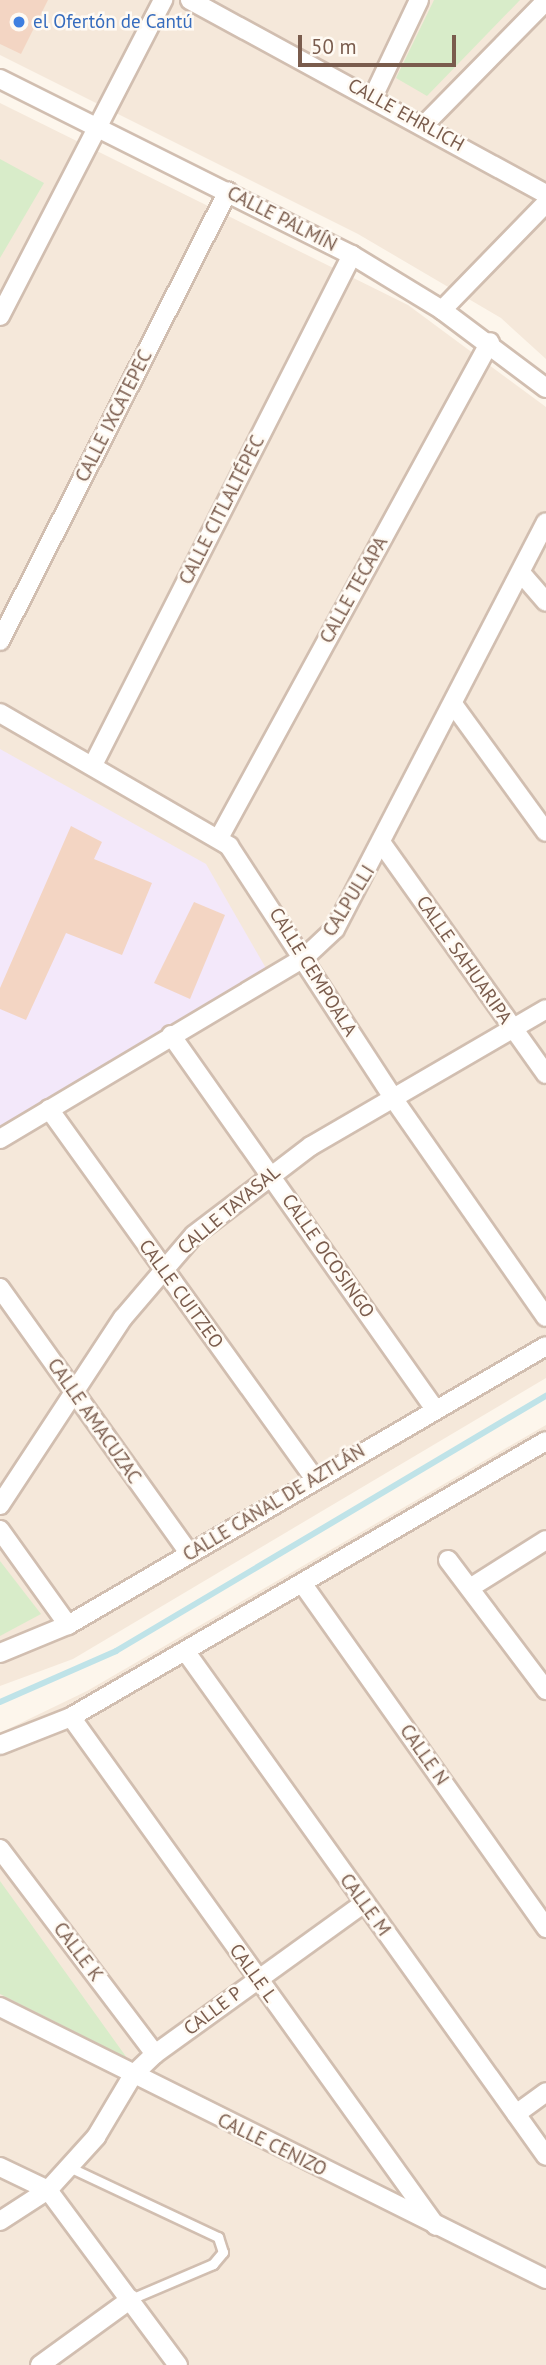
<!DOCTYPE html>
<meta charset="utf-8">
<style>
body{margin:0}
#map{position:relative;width:546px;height:2365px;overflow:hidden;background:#fdf6ec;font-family:"PT Sans",sans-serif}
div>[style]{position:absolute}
.residential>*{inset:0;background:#f5e8da}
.education>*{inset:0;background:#f3e8fa}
.green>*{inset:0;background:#d8ecc9}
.stream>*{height:6px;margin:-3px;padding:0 3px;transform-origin:3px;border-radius:3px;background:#bfe3e8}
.building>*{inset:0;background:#f3d5c3}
.roads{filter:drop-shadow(2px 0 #d1beb0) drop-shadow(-2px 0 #d1beb0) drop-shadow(0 2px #d1beb0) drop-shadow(0 -2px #d1beb0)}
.lane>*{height:9px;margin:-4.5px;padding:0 4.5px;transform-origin:4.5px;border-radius:4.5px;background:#fff}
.street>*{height:18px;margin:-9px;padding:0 9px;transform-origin:9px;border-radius:9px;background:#fff}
.dots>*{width:19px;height:19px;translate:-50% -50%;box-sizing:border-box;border:4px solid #fffaf3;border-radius:50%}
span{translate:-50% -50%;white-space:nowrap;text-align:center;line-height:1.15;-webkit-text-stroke:5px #fffaf3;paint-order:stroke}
.shop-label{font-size:19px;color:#366cbe}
.left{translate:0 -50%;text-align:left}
.street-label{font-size:19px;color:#7a5c4d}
.scale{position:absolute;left:298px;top:35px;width:158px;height:32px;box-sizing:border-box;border:4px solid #7a5c4d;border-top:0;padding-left:9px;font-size:21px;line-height:24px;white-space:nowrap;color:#7a5c4d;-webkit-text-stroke:5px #fffaf3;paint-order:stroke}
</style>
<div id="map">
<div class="residential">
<i style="clip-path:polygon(0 0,546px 0,546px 359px,501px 318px,358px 234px,0 55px)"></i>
<i style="clip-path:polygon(0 103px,408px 305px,546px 407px,546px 1378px,73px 1659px,0 1686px)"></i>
<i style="clip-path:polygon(546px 1425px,546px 2365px,0 2365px,0 1733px,87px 1691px)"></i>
</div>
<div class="education">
<i style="clip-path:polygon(0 749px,206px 864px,267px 970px,0 1130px)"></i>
</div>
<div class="green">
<i style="clip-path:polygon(434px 0,520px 0,427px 96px,396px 78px)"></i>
<i style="clip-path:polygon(0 159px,44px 183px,0 258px)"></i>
<i style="clip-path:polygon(0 1561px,41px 1614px,0 1636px)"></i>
<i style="clip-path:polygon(0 1881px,127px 2058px,0 1994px)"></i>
</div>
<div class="stream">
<i style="left:0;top:1702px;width:127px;rotate:-23.7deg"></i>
<i style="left:116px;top:1651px;width:500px;rotate:-30.7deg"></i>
</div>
<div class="building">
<i style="clip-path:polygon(0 0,48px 0,21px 54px,0 44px)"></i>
<i style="clip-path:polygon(71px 826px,102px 842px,94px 859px,152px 883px,122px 955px,66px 933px,26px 1020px,0 1009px,0 988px)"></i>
<i style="clip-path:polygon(194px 902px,225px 915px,190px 999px,154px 983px)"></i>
</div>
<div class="roads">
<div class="lane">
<i style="left:69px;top:2167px;width:165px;rotate:25.2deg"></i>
<i style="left:218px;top:2237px;width:16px;rotate:72deg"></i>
<i style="left:223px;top:2252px;width:16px;rotate:130deg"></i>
<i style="left:213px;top:2264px;width:89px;rotate:156.9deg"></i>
</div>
<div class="street">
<i style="left:190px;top:0;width:405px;rotate:28.6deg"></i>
<i style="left:0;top:79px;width:394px;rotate:26.6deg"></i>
<i style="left:352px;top:255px;width:105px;rotate:31.4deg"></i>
<i style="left:442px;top:310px;width:130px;rotate:36.9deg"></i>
<i style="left:373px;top:97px;width:107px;rotate:-64.6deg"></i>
<i style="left:425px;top:124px;width:173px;rotate:-45.5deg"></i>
<i style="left:442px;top:310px;width:149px;rotate:-45.8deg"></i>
<i style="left:0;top:316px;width:356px;rotate:-62.7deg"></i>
<i style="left:521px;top:573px;width:38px;rotate:49deg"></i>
<i style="left:0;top:641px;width:504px;rotate:-63.13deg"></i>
<i style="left:453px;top:704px;width:158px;rotate:54deg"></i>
<i style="left:0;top:713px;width:265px;rotate:30.1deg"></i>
<i style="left:229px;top:846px;width:301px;rotate:56.9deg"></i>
<i style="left:393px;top:1098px;width:267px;rotate:55.1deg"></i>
<i style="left:93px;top:765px;width:572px;rotate:-63.08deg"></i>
<i style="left:219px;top:838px;width:565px;rotate:-61.35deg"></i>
<i style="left:383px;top:845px;width:281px;rotate:54.6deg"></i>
<i style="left:171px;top:1035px;width:458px;rotate:54.8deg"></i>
<i style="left:49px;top:1109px;width:454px;rotate:54.3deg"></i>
<i style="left:0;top:1139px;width:354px;rotate:-30.8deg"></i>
<i style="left:304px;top:958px;width:42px;rotate:-43.1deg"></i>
<i style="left:335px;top:929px;width:458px;rotate:-62.6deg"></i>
<i style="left:0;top:1288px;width:325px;rotate:54.5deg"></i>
<i style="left:0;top:1505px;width:224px;rotate:-56.7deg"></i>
<i style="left:123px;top:1318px;width:109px;rotate:-49.5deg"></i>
<i style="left:194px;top:1235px;width:147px;rotate:-37.3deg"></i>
<i style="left:311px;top:1146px;width:272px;rotate:-30.2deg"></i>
<i style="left:0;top:1530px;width:117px;rotate:54.4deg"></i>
<i style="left:448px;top:1560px;width:163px;rotate:53deg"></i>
<i style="left:302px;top:1583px;width:423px;rotate:54.7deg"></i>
<i style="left:473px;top:1586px;width:86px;rotate:-32.2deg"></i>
<i style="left:186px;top:1652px;width:619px;rotate:54.46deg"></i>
<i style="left:0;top:1653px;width:74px;rotate:-22.4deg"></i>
<i style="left:68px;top:1625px;width:553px;rotate:-30.27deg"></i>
<i style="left:71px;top:1717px;width:626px;rotate:54.36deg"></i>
<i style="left:0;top:1745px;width:76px;rotate:-21.5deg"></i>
<i style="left:71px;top:1717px;width:549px;rotate:-30.16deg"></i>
<i style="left:0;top:1849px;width:257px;rotate:52.9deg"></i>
<i style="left:0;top:2007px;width:610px;rotate:26.48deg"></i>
<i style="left:516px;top:2114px;width:37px;rotate:-36deg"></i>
<i style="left:0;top:2167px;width:53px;rotate:25.6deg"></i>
<i style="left:48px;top:2190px;width:218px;rotate:53.4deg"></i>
<i style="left:0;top:2221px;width:57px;rotate:-32.9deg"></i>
<i style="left:48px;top:2190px;width:72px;rotate:-47.8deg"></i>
<i style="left:96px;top:2137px;width:72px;rotate:-59.2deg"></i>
<i style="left:133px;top:2075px;width:30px;rotate:-44deg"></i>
<i style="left:155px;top:2054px;width:258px;rotate:-35.8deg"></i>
<i style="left:40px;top:2365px;width:112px;rotate:-36deg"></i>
</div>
</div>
<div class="dots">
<i style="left:19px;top:22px;background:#3f7fe0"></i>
</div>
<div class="shop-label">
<span class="left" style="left:33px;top:22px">el Ofertón de Cantú</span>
</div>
<div class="street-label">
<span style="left:406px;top:115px;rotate:29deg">CALLE EHRLICH</span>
<span style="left:282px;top:219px;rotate:27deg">CALLE PALMÍN</span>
<span style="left:114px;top:416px;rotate:-63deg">CALLE IXCATEPEC</span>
<span style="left:222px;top:510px;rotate:-63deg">CALLE CITLALTÉPEC</span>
<span style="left:354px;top:590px;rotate:-61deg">CALLE TECAPA</span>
<span style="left:349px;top:901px;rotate:-58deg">CALPULLI</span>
<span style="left:464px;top:960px;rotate:55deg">CALLE SAHUARIPA</span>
<span style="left:313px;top:972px;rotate:58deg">CALLE CEMPOALA</span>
<span style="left:229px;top:1210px;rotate:-40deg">CALLE TAYASAL</span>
<span style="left:328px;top:1256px;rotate:55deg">CALLE OCOSINGO</span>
<span style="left:181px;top:1294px;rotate:54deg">CALLE CUITZEO</span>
<span style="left:94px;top:1421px;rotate:55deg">CALLE AMACUZAC</span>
<span style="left:274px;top:1503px;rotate:-31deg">CALLE CANAL DE AZTLÁN</span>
<span style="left:424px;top:1755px;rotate:55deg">CALLE N</span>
<span style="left:365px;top:1905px;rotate:54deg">CALLE M</span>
<span style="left:78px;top:1952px;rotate:53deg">CALLE K</span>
<span style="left:253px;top:1973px;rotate:54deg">CALLE L</span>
<span style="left:213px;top:2011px;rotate:-37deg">CALLE P</span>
<span style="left:272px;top:2145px;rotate:26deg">CALLE CENIZO</span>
</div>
<div class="scale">50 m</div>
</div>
